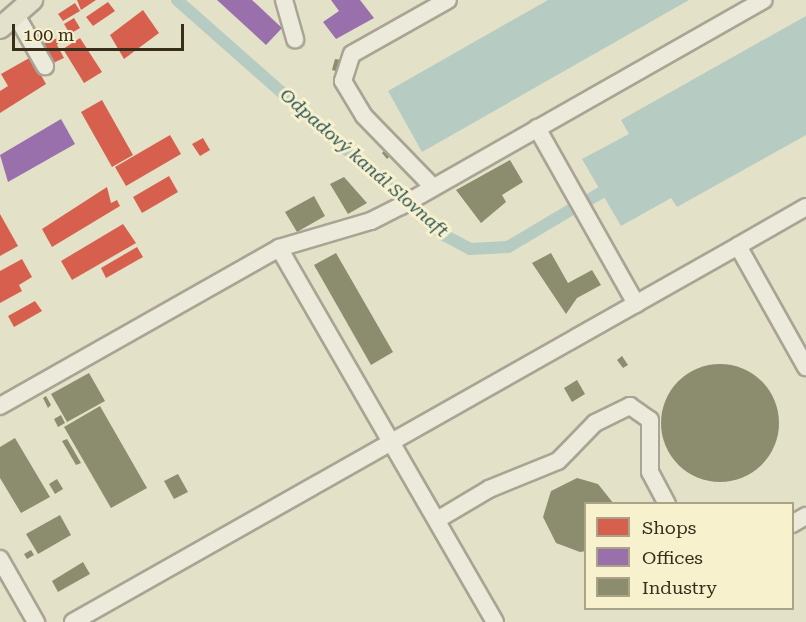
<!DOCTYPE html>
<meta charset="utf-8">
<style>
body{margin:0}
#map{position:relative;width:806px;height:622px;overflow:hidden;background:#e4e1c9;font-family:"Roboto Serif",serif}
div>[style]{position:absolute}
.water>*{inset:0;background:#b6cbc1}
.shops>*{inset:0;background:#d6604d}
.offices>*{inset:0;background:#9970ab}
.industry>*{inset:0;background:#8c8c6e}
.round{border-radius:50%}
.canal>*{height:12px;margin:-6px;padding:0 6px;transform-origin:6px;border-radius:6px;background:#b6cbc1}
.roads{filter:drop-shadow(2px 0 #a9a493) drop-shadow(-2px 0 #a9a493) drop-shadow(0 2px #a9a493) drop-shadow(0 -2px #a9a493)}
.minor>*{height:16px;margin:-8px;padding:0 8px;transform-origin:8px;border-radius:8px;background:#eceadb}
.major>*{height:20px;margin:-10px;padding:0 10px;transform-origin:10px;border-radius:10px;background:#e3e0cc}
span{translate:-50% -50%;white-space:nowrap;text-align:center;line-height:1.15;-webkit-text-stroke:6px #f7f1ce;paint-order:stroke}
.water-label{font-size:18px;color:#2a5358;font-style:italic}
.legend{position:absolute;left:584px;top:502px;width:210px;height:108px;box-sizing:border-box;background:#f7f1ce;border:2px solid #aaa386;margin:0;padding:8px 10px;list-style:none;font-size:18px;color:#372d1b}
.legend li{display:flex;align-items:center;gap:12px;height:30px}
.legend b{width:30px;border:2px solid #aaa386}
.scale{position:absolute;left:12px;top:24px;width:172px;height:27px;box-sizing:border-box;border:3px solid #372d1b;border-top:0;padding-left:8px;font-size:18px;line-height:21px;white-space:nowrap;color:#372d1b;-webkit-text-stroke:4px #f7f1ce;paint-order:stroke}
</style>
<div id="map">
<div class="water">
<i style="clip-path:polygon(548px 0,689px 0,422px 152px,388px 91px)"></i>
<i style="clip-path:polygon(806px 16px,806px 135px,677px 207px,671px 198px,621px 226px,582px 159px,629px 134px,621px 120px)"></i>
</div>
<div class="shops">
<i style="clip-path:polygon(77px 0,96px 0,81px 10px)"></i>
<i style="clip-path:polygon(108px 2px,115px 11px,93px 26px,86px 17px)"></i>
<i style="clip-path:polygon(75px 3px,80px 11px,63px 21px,58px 14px)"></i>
<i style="clip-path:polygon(143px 10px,159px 33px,124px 59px,110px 35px)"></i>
<i style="clip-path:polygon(74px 18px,80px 28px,70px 34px,64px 24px)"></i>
<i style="clip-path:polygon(63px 36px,57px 45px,64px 58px,53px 63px,42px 44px)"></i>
<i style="clip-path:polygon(80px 38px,102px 72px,84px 83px,63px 49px)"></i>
<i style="clip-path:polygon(31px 57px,46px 84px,0 113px,0 91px,8px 86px,1px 74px)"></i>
<i style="clip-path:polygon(102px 100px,133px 155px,112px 167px,81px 112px)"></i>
<i style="clip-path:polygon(170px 135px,181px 154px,126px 186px,115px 167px)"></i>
<i style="clip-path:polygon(203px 138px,210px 150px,200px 156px,192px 144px)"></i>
<i style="clip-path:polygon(169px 176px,178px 192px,142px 213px,133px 197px)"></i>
<i style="clip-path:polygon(107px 187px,111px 203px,117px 200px,120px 206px,52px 247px,42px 229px)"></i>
<i style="clip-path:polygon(0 214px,18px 246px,0 256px)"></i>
<i style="clip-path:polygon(123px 224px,136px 243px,72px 280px,61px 261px)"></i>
<i style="clip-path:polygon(137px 247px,143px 257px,106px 278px,101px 268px)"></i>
<i style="clip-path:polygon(22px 259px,32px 277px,19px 285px,22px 291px,0 303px,0 271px)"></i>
<i style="clip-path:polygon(35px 301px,42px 311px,14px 327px,8px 316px)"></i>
</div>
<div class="offices">
<i style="clip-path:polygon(217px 0,252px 0,282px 28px,266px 45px)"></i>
<i style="clip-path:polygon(331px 0,360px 0,374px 18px,336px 39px,323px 22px,339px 11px)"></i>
<i style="clip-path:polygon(61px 119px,75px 144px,8px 182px,0 155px)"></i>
</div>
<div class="industry">
<i style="clip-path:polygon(335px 59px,342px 60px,339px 72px,332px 70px)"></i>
<i style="clip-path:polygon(385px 150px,391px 155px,387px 159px,382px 153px)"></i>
<i style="clip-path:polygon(510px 160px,523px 182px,502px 195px,506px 202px,481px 223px,456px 190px)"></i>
<i style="clip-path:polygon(344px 177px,367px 203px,348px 214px,330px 184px)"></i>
<i style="clip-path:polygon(314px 196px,325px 216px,297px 232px,285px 212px)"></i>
<i style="clip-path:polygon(336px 253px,393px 352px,371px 365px,314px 265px)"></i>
<i style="clip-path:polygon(551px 253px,568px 283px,592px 270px,601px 285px,577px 298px,566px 314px,532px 263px)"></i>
<i style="clip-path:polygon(622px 356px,628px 365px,623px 368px,617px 360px)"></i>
<i class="round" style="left:661px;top:364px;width:118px;height:118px"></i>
<i style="clip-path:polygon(89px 373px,105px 401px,67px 422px,51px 394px)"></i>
<i style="clip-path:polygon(577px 380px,585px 394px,572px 402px,564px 388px)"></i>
<i style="clip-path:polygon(46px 396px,51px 405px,48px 408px,43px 398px)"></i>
<i style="clip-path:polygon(100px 406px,147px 488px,111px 508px,64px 427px)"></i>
<i style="clip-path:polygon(61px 415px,65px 423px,58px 427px,54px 419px)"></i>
<i style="clip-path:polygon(15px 438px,50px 497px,21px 513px,0 478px,0 447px)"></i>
<i style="clip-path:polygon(67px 439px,81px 463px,76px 465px,62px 441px)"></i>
<i style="clip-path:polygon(178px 474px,188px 492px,174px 499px,164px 481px)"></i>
<i style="clip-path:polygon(577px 478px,598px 484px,614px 504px,586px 504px,586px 551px,580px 552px,556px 543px,543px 517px,551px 491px)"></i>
<i style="clip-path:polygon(57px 479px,63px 489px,55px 494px,49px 484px)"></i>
<i style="clip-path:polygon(60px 515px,71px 535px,38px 554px,26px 534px)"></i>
<i style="clip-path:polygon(31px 550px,34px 555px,27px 559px,24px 554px)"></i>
<i style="clip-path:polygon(83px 562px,90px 574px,58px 592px,52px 581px)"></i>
</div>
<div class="canal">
<i style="left:177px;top:0;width:356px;rotate:41.4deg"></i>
<i style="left:444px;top:235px;width:30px;rotate:28deg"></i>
<i style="left:470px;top:249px;width:38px;rotate:-3deg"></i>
<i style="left:508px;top:247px;width:74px;rotate:-30.7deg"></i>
<i style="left:585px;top:202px;width:34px;rotate:-30deg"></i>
</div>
<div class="roads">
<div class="minor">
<i style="left:284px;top:0;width:41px;rotate:74.2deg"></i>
<i style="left:16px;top:15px;width:59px;rotate:60.4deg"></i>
<i style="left:537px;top:128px;width:202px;rotate:60.6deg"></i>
<i style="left:433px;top:187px;width:99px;rotate:-134.2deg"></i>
<i style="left:364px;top:116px;width:41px;rotate:-121deg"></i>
<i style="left:343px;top:81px;width:28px;rotate:-72deg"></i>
<i style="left:352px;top:54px;width:110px;rotate:-29.4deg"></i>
<i style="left:806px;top:207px;width:78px;rotate:150.2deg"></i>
<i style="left:738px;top:246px;width:139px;rotate:60.7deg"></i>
<i style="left:279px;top:248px;width:432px;rotate:60deg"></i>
<i style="left:0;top:406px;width:321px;rotate:-29.5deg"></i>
<i style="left:279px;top:248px;width:96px;rotate:-16.4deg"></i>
<i style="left:371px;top:221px;width:34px;rotate:-27deg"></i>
<i style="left:401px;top:206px;width:417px;rotate:-29.6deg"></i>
<i style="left:437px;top:520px;width:61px;rotate:-30.8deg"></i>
<i style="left:489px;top:489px;width:74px;rotate:-22.1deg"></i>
<i style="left:558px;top:461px;width:53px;rotate:-45.8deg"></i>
<i style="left:595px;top:423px;width:39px;rotate:-26deg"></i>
<i style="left:630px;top:406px;width:24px;rotate:35deg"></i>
<i style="left:650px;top:420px;width:52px;rotate:90deg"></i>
<i style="left:650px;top:472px;width:36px;rotate:62deg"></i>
<i style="left:792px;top:524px;width:16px;rotate:-30deg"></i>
<i style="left:0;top:559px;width:73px;rotate:60.3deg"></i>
<i style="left:73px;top:622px;width:764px;rotate:-29.48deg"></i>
</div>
<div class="major">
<i style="left:0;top:28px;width:43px;rotate:-41.2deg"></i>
</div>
</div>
<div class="water-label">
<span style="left:364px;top:163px;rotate:41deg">Odpadový kanál Slovnaft</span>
</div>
<ul class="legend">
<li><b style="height:16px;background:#d6604d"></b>Shops</li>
<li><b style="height:16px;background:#9970ab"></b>Offices</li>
<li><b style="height:16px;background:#8c8c6e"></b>Industry</li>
</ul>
<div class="scale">100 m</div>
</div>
